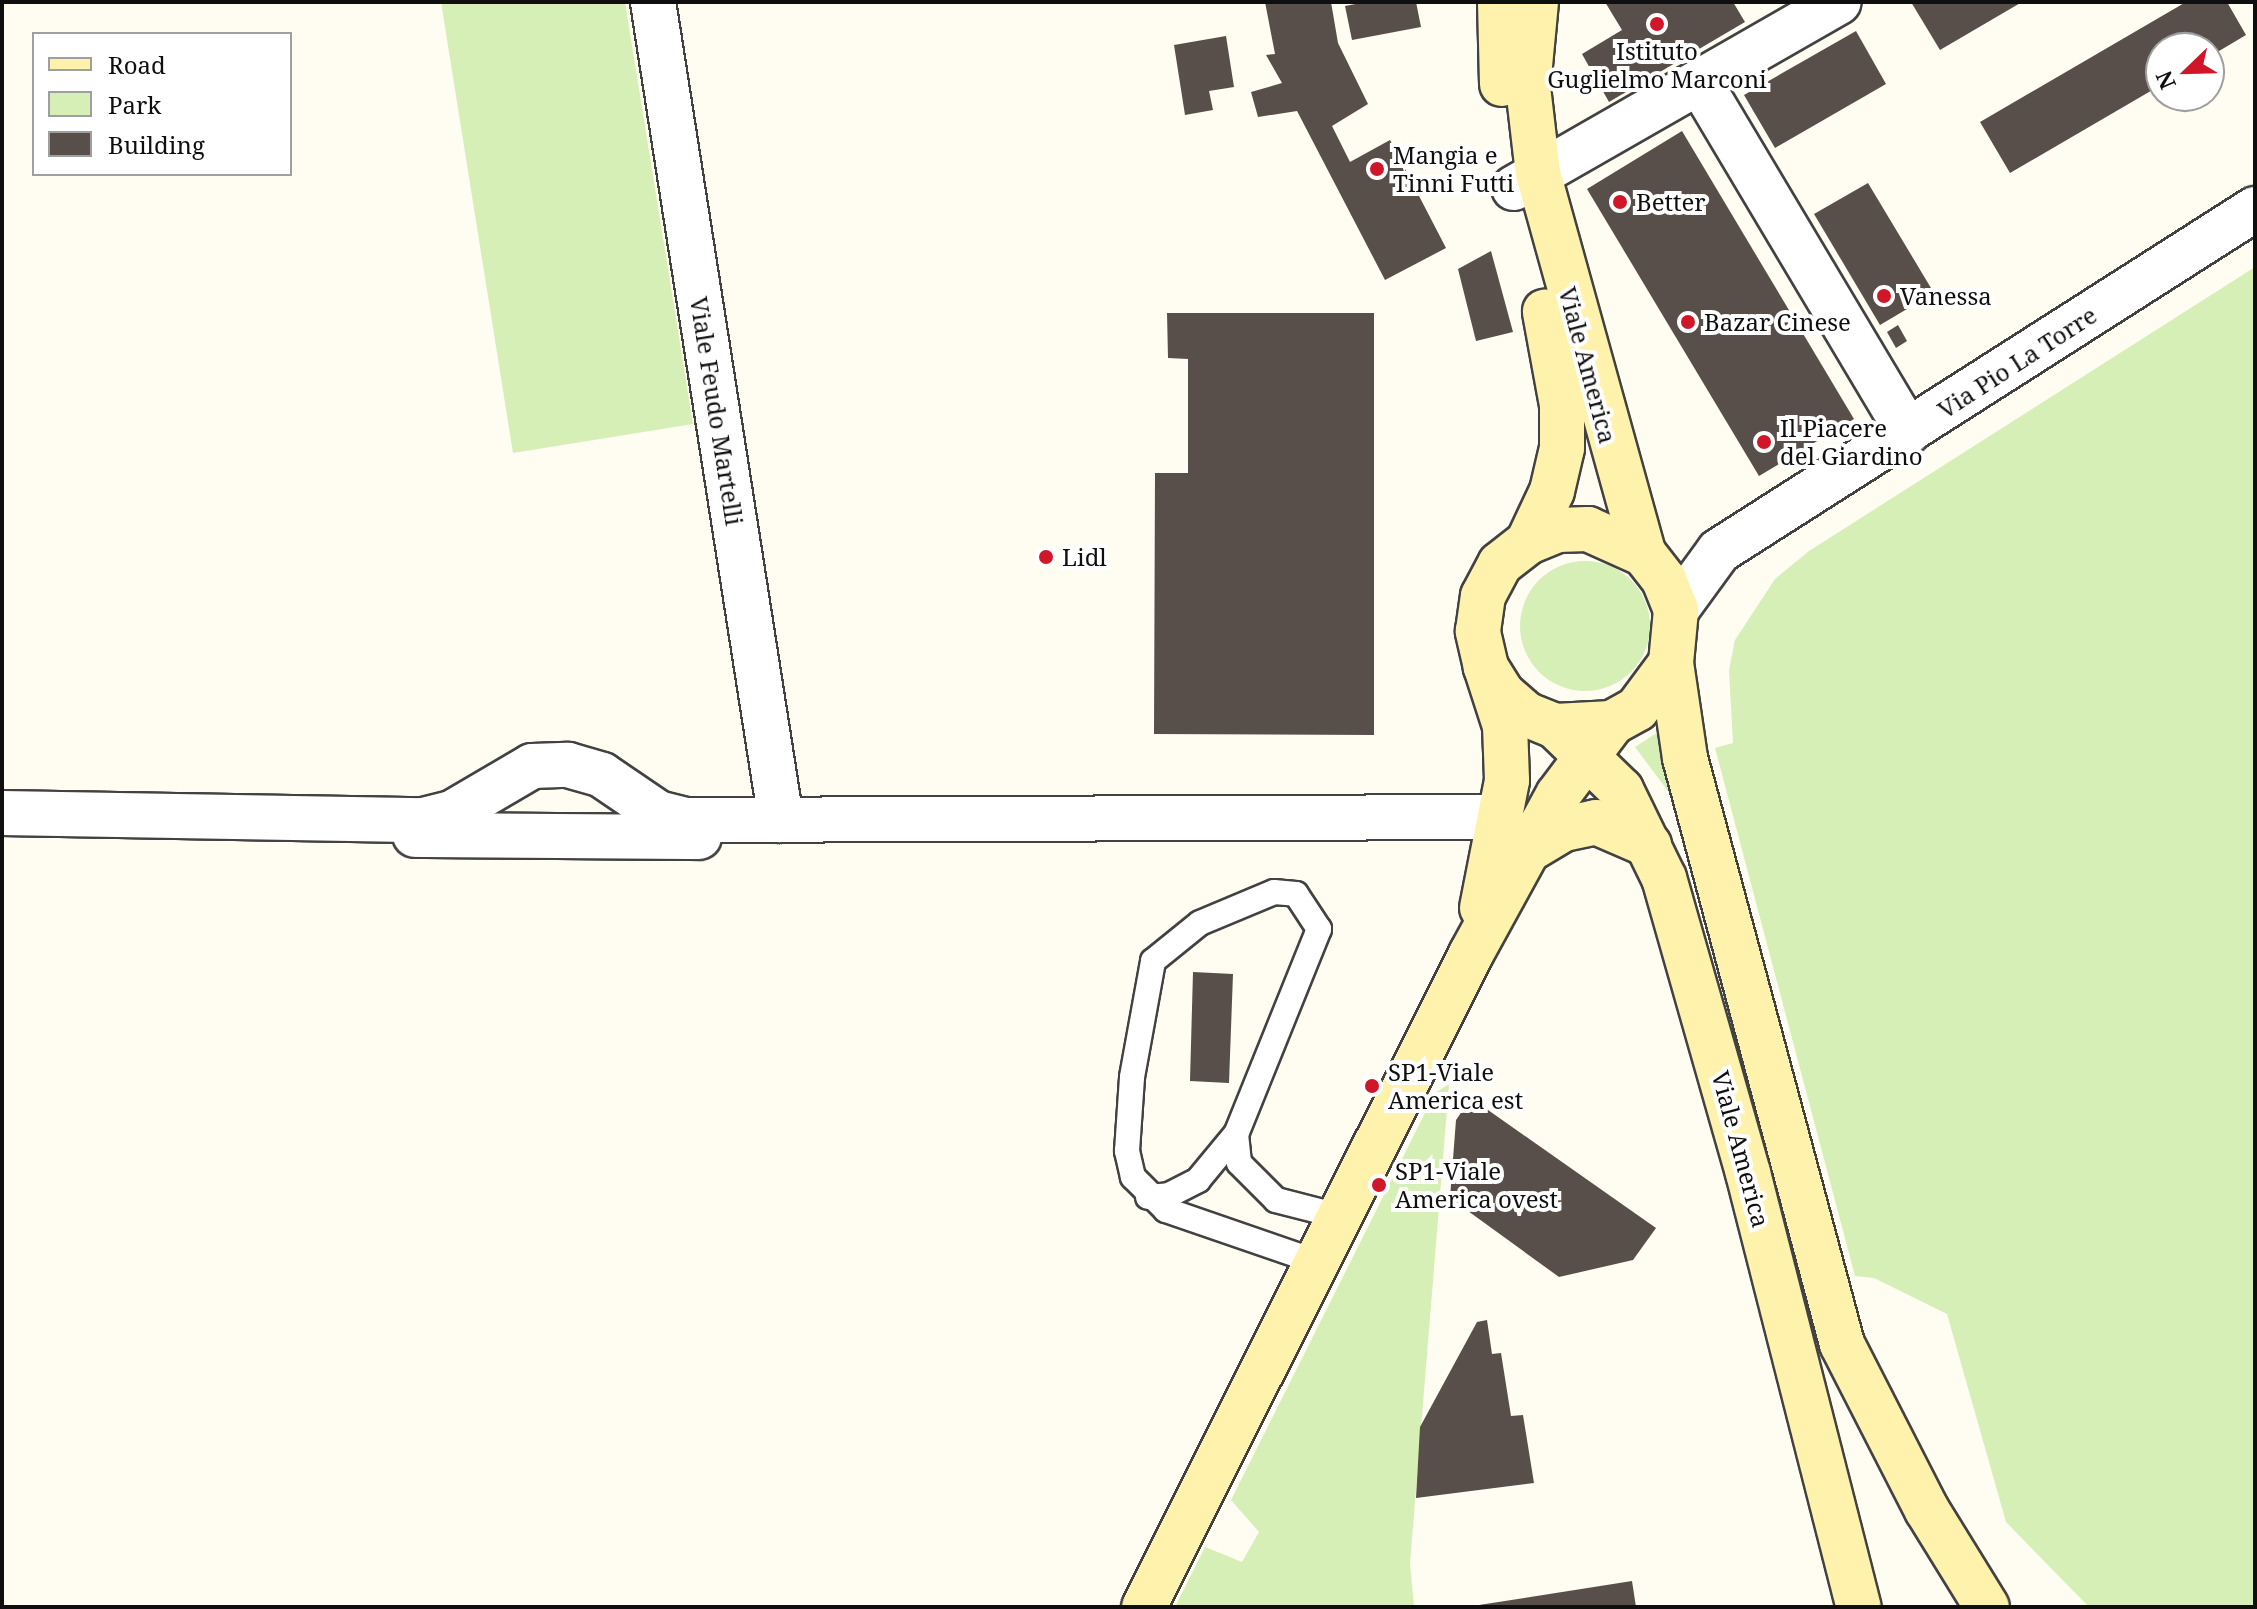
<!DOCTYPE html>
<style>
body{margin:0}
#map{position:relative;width:2257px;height:1609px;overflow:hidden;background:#fffcf2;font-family:"Noto Serif",serif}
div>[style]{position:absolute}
.green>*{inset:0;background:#d6efb6}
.round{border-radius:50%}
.building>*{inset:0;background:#594f4a}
.roads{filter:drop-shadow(2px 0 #424242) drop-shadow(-2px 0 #424242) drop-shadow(0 2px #424242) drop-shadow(0 -2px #424242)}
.lane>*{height:24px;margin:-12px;padding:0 12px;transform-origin:12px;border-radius:12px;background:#fff}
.street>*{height:44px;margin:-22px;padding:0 22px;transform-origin:22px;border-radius:22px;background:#fff}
.secondary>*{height:44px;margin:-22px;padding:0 22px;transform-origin:22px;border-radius:22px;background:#fff2ad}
.dots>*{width:22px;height:22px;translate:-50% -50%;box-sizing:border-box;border:4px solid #fff;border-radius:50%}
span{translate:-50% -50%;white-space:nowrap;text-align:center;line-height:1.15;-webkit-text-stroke:8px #fff;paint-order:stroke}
.poi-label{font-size:24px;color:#0f0f0f}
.left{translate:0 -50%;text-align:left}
.street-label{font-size:24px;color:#0f0f0f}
.frame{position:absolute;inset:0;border:4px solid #0f0f0f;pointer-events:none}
.legend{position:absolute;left:32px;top:32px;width:260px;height:144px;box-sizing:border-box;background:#fff;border:2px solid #9f9f9f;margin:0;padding:10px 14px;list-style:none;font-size:24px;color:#0f0f0f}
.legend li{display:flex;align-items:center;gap:16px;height:40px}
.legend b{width:40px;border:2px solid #9f9f9f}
.north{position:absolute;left:2145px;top:32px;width:80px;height:80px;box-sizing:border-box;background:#fff;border:2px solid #9f9f9f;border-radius:50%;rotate:247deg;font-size:22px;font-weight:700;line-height:32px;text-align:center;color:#0f0f0f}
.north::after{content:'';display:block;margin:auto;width:28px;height:36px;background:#d01729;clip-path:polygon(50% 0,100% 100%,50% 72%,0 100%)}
</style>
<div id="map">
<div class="green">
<i style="clip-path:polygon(441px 2px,625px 2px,693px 424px,513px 453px)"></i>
<i style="clip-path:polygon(2255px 267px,2255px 1607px,2089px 1607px,2006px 1522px,1947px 1314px,1874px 1278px,1855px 1276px,1715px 748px,1733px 743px,1729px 670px,1735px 640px,1775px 579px,1809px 551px)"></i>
<i class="round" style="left:1520px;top:561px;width:130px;height:130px"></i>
<i style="clip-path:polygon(1658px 732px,1676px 802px,1635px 747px)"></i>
<i style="clip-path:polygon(1449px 1084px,1410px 1563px,1414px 1607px,1175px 1607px,1205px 1547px,1242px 1562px,1259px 1532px,1231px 1500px,1435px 1093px)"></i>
</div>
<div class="building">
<i style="clip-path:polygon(1265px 2px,1331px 2px,1338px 43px,1368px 104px,1332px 126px,1350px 162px,1390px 140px,1446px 248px,1385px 280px,1297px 111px,1258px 117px,1251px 92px,1282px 83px,1266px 55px,1275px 54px)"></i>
<i style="clip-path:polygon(1366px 2px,1416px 2px,1421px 27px,1352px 40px,1345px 6px)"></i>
<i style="clip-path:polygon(1605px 2px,1733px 2px,1745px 22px,1609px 102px,1582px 54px,1622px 30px)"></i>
<i style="clip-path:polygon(1911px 2px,2022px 2px,1940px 50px)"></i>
<i style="clip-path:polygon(2186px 2px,2227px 2px,2246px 35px,2209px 57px,2209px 48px,2161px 48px,2161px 85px,2010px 173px,1980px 122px)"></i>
<i style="clip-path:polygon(1856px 31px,1886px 84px,1775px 148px,1744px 95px)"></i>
<i style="clip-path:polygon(1226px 36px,1234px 87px,1209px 91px,1213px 110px,1185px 115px,1174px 45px)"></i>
<i style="clip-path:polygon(1682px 131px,1854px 419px,1759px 476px,1587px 189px)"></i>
<i style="clip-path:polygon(1868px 183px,1934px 293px,1880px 325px,1814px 214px)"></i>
<i style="clip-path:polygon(1491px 251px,1513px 332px,1476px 341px,1458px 269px)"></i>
<i style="clip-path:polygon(1167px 313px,1374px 313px,1374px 735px,1154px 734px,1155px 473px,1188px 473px,1188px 359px,1168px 358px)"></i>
<i style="clip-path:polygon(1898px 325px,1907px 341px,1896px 348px,1887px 332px)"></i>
<i style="clip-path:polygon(1193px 972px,1233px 974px,1229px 1083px,1190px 1081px)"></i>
<i style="clip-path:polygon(1471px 1098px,1656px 1228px,1633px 1260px,1559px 1277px,1450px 1198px,1456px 1120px)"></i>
<i style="clip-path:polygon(1487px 1320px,1492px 1354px,1501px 1353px,1511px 1416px,1523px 1415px,1534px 1483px,1416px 1498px,1420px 1427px,1477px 1322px)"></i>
<i style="clip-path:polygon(1632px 1581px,1636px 1607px,1479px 1607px,1479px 1605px)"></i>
</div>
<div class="roads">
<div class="lane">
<i style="left:1148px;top:1197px;width:21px;rotate:-5deg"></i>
<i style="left:1169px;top:1195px;width:33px;rotate:-27deg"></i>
<i style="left:1198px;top:1180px;width:60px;rotate:-50.4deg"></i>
<i style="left:1317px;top:1262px;width:160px;rotate:-161deg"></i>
<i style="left:1166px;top:1210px;width:47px;rotate:-135deg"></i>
<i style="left:1133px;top:1177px;width:27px;rotate:-103deg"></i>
<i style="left:1127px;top:1151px;width:74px;rotate:-86.1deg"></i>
<i style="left:1132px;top:1077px;width:118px;rotate:-79.7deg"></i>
<i style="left:1153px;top:961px;width:60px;rotate:-39deg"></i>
<i style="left:1200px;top:923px;width:80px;rotate:-22.7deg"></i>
<i style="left:1274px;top:892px;width:22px;rotate:5deg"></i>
<i style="left:1296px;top:894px;width:42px;rotate:56.7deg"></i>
<i style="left:1319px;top:929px;width:221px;rotate:112deg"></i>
<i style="left:1236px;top:1134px;width:29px;rotate:84deg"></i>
<i style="left:1239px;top:1163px;width:52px;rotate:45deg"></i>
<i style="left:1276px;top:1200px;width:65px;rotate:14.3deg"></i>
</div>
<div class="street">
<i style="left:653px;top:2px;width:828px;rotate:81.11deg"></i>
<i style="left:1700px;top:83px;width:406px;rotate:59.2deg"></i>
<i style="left:1514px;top:188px;width:374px;rotate:-29.8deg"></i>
<i style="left:1676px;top:610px;width:73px;rotate:-53.9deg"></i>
<i style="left:1719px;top:551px;width:636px;rotate:-32.54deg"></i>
<i style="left:2px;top:813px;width:421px;rotate:1deg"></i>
<i style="left:423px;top:820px;width:30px;rotate:-14deg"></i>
<i style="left:452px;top:813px;width:93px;rotate:-30.4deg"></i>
<i style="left:532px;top:766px;width:36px;rotate:-2deg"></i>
<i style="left:568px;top:765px;width:35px;rotate:16deg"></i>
<i style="left:602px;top:775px;width:68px;rotate:34.2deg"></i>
<i style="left:658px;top:813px;width:30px;rotate:14deg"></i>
<i style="left:687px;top:820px;width:814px;rotate:-0.21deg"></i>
<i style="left:415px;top:835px;width:284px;rotate:0.4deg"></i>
</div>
<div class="secondary">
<i style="left:1500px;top:2px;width:82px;rotate:88.6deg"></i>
<i style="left:1536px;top:2px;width:85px;rotate:95.4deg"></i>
<i style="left:1528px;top:87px;width:87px;rotate:83.4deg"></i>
<i style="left:1538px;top:173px;width:395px;rotate:74.5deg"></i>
<i style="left:1528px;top:542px;width:56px;rotate:-64.8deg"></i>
<i style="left:1552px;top:491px;width:44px;rotate:-76.9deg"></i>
<i style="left:1562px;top:448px;width:43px;rotate:-90deg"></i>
<i style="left:1562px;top:405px;width:95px;rotate:-100.4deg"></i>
<i style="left:1671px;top:663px;width:96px;rotate:81.6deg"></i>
<i style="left:1685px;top:758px;width:607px;rotate:75deg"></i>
<i style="left:1842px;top:1344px;width:186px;rotate:62.9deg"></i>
<i style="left:1927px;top:1510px;width:114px;rotate:58.3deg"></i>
<i style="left:1555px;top:726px;width:92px;rotate:44.1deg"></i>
<i style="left:1621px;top:790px;width:98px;rotate:64deg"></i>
<i style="left:1664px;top:878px;width:307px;rotate:74.1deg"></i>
<i style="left:1748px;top:1173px;width:448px;rotate:75.7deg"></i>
<i style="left:1532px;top:848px;width:37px;rotate:-31deg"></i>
<i style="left:1564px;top:829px;width:33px;rotate:-12deg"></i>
<i style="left:1596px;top:822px;width:58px;rotate:23.5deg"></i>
<i style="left:1482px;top:908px;width:130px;rotate:-78.9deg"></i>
<i style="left:1507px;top:780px;width:54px;rotate:-92.1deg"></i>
<i style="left:1505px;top:726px;width:62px;rotate:-107.9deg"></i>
<i style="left:1486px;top:667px;width:37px;rotate:-103deg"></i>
<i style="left:1478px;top:631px;width:35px;rotate:-82deg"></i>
<i style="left:1483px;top:596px;width:36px;rotate:-62deg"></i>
<i style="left:1500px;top:564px;width:36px;rotate:-38deg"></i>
<i style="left:1528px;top:542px;width:31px;rotate:-22deg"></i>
<i style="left:1557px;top:530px;width:31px;rotate:-2deg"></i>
<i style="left:1588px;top:529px;width:61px;rotate:24.1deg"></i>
<i style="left:1644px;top:554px;width:33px;rotate:52deg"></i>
<i style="left:1664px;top:580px;width:32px;rotate:68deg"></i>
<i style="left:1676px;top:610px;width:53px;rotate:95.4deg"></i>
<i style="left:1671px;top:663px;width:57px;rotate:126.5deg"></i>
<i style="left:1637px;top:709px;width:29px;rotate:151deg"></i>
<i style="left:1612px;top:723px;width:57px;rotate:177deg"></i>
<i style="left:1555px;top:726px;width:31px;rotate:-158deg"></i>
<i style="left:1526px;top:714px;width:32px;rotate:-139deg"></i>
<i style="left:1502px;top:693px;width:31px;rotate:-122deg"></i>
<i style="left:1144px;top:1607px;width:730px;rotate:-63.4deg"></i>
<i style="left:1471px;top:954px;width:181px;rotate:-61.3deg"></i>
<i style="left:1558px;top:795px;width:90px;rotate:-53.1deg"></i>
</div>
</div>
<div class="dots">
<i style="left:1657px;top:24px;background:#d01729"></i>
<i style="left:1377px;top:169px;background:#d01729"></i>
<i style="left:1620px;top:202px;background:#d01729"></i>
<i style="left:1884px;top:296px;background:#d01729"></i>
<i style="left:1688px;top:322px;background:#d01729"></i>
<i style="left:1764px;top:442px;background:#d01729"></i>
<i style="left:1046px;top:557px;background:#d01729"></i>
<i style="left:1372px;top:1086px;background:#d01729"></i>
<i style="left:1379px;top:1185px;background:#d01729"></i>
</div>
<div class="poi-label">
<span style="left:1657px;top:65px">Istituto<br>Guglielmo Marconi</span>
<span class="left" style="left:1393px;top:169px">Mangia e<br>Tinni Futti</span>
<span class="left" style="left:1636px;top:202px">Better</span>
<span class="left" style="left:1900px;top:296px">Vanessa</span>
<span class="left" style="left:1704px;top:322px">Bazar Cinese</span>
<span class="left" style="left:1780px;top:442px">Il Piacere<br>del Giardino</span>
<span class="left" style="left:1062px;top:557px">Lidl</span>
<span class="left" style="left:1388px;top:1086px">SP1-Viale<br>America est</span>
<span class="left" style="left:1395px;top:1185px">SP1-Viale<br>America ovest</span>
</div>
<div class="street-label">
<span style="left:2017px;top:362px;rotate:-33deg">Via Pio La Torre</span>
<span style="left:1588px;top:365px;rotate:75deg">Viale America</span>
<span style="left:717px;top:411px;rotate:81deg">Viale Feudo Martelli</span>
<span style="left:1741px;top:1149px;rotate:75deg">Viale America</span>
</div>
<div class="frame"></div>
<ul class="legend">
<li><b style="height:10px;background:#fff2ad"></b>Road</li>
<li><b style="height:22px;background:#d6efb6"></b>Park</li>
<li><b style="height:22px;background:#594f4a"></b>Building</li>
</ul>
<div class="north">N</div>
</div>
